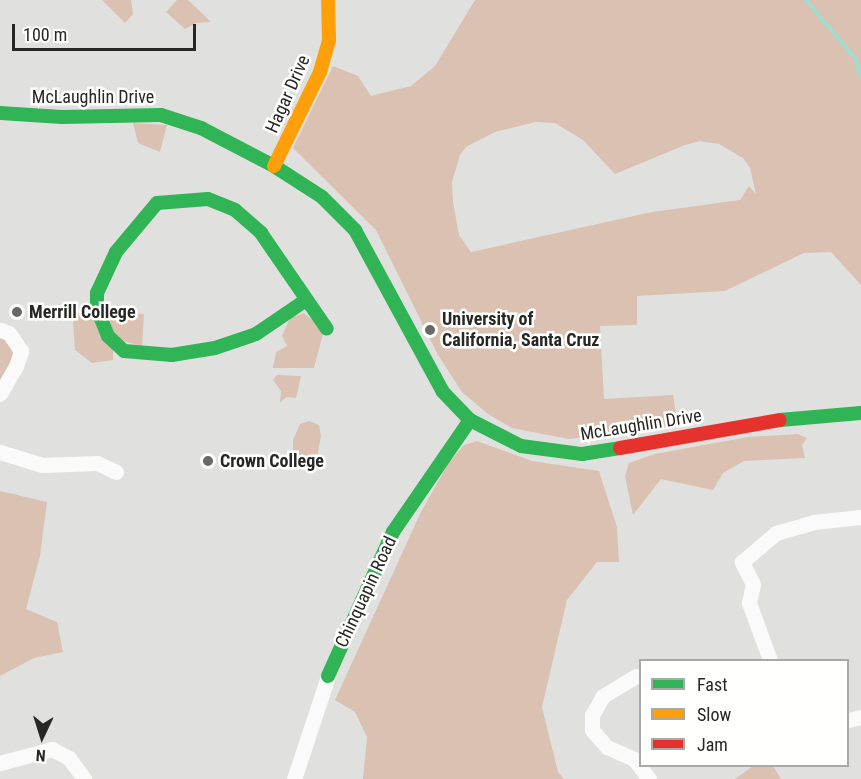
<!DOCTYPE html>
<style>
body{margin:0}
#map{position:relative;width:861px;height:779px;overflow:hidden;background:#e0e1df;font-family:"Roboto Condensed",sans-serif}
div>[style]{position:absolute}
.green>*{inset:0;background:#dac1b1}
.stream>*{height:4px;margin:-2px;padding:0 2px;transform-origin:2px;border-radius:2px;background:#a3dccc}
.street>*{height:15px;margin:-7.5px;padding:0 7.5px;transform-origin:7.5px;border-radius:7.5px;background:#fafafa}
.fast>*{height:14px;margin:-7px;padding:0 7px;transform-origin:7px;border-radius:7px;background:#30b455}
.slow>*{height:14px;margin:-7px;padding:0 7px;transform-origin:7px;border-radius:7px;background:#ff9f0a}
.jam>*{height:14px;margin:-7px;padding:0 7px;transform-origin:7px;border-radius:7px;background:#e5322d}
.dots>*{width:16px;height:16px;translate:-50% -50%;box-sizing:border-box;border:3px solid #fffffe;border-radius:50%}
span{translate:-50% -50%;white-space:nowrap;text-align:center;line-height:1.15;-webkit-text-stroke:5px #fffffe;paint-order:stroke}
.street-label{font-size:18px;color:#272725}
.poi-label{font-size:18px;color:#272725;font-weight:700}
.left{translate:0 -50%;text-align:left}
.legend{position:absolute;left:639px;top:659px;width:210px;height:108px;box-sizing:border-box;background:#fffffe;border:2px solid #a9a9a7;margin:0;padding:8px 10px;list-style:none;font-size:18px;color:#272725}
.legend li{display:flex;align-items:center;gap:12px;height:30px}
.legend b{width:30px;border:2px solid #a9a9a7}
.north{position:absolute;left:12px;top:707px;width:60px;height:60px;-webkit-text-stroke:4px #fffffe;paint-order:stroke;rotate:184deg;font-size:16px;font-weight:700;line-height:24px;text-align:center;color:#272725}
.north::after{content:'';display:block;margin:auto;width:21px;height:27px;background:#272725;clip-path:polygon(50% 0,100% 100%,50% 72%,0 100%)}
.scale{position:absolute;left:12px;top:24px;width:184px;height:27px;box-sizing:border-box;border:3px solid #272725;border-top:0;padding-left:8px;font-size:18px;line-height:21px;white-space:nowrap;color:#272725;-webkit-text-stroke:4px #fffffe;paint-order:stroke}
</style>
<div id="map">
<div class="green">
<i style="clip-path:polygon(102px 0,131px 0,133px 14px,125px 23px)"></i>
<i style="clip-path:polygon(177px 0,188px 0,211px 22px,196px 23px,185px 29px,166px 12px)"></i>
<i style="clip-path:polygon(evenodd,475px 0,861px 0,861px 285px,831px 252px,804px 253px,725px 291px,637px 296px,637px 325px,600px 326px,604px 399px,673px 395px,678px 425px,569px 439px,512px 428px,488px 414px,462px 392px,438px 355px,376px 230px,293px 148px,333px 66px,358px 76px,371px 96px,411px 86px,435px 66px,475px 0,536px 122px,555px 123px,583px 140px,615px 174px,685px 145px,700px 141px,719px 144px,743px 158px,750px 168px,756px 194px,749px 186px,740px 200px,652px 212px,471px 252px,459px 235px,453px 202px,452px 182px,460px 155px,466px 147px,495px 132px,536px 122px)"></i>
<i style="clip-path:polygon(133px 123px,167px 125px,160px 152px,138px 143px)"></i>
<i style="clip-path:polygon(81px 311px,93px 312px,113px 350px,113px 360px,92px 363px,75px 350px,73px 322px)"></i>
<i style="clip-path:polygon(107px 311px,144px 314px,142px 346px,115px 339px)"></i>
<i style="clip-path:polygon(304px 313px,324px 330px,314px 368px,273px 368px,276px 352px,287px 346px,282px 336px,290px 318px)"></i>
<i style="clip-path:polygon(0 334px,16px 354px,0 389px)"></i>
<i style="clip-path:polygon(277px 375px,301px 376px,296px 398px,286px 397px,280px 403px,281px 391px,273px 380px)"></i>
<i style="clip-path:polygon(309px 421px,319px 425px,321px 436px,316px 463px,306px 465px,293px 457px,293px 440px,300px 424px)"></i>
<i style="clip-path:polygon(798px 434px,807px 438px,802px 445px,805px 458px,744px 461px,723px 473px,713px 490px,661px 479px,633px 515px,625px 476px,629px 463px,655px 454px,748px 437px)"></i>
<i style="clip-path:polygon(477px 441px,532px 461px,599px 471px,617px 527px,619px 562px,597px 562px,567px 600px,542px 707px,558px 772px,564px 779px,363px 779px,367px 737px,355px 712px,335px 700px,420px 514px,448px 464px,464px 445px)"></i>
<i style="clip-path:polygon(0 491px,47px 502px,40px 556px,26px 609px,57px 622px,63px 652px,34px 658px,0 676px)"></i>
<i style="clip-path:polygon(753px 766px,773px 766px,781px 779px,735px 779px)"></i>
</div>
<div class="stream">
<i style="left:806px;top:0;width:76px;rotate:49.8deg"></i>
<i style="left:855px;top:58px;width:21px;rotate:73deg"></i>
</div>
<div class="street">
<i style="left:0;top:330px;width:9px;rotate:18deg"></i>
<i style="left:9px;top:333px;width:22px;rotate:56deg"></i>
<i style="left:21px;top:351px;width:16px;rotate:108deg"></i>
<i style="left:16px;top:366px;width:32px;rotate:120deg"></i>
<i style="left:0;top:452px;width:44px;rotate:17.2deg"></i>
<i style="left:42px;top:465px;width:55px;rotate:-2.1deg"></i>
<i style="left:97px;top:463px;width:21px;rotate:25deg"></i>
<i style="left:770px;top:660px;width:61px;rotate:-110.2deg"></i>
<i style="left:749px;top:603px;width:19px;rotate:-78deg"></i>
<i style="left:753px;top:584px;width:25px;rotate:-117deg"></i>
<i style="left:742px;top:562px;width:45px;rotate:-40.5deg"></i>
<i style="left:776px;top:533px;width:40px;rotate:-16deg"></i>
<i style="left:814px;top:522px;width:47px;rotate:-6.1deg"></i>
<i style="left:636px;top:676px;width:39px;rotate:149deg"></i>
<i style="left:603px;top:696px;width:22px;rotate:120deg"></i>
<i style="left:592px;top:715px;width:15px;rotate:90deg"></i>
<i style="left:592px;top:730px;width:23px;rotate:49deg"></i>
<i style="left:607px;top:747px;width:30px;rotate:24deg"></i>
<i style="left:634px;top:759px;width:25px;rotate:53deg"></i>
<i style="left:848px;top:720px;width:13px;rotate:-13deg"></i>
<i style="left:0;top:763px;width:54px;rotate:-15.1deg"></i>
<i style="left:52px;top:749px;width:19px;rotate:28deg"></i>
<i style="left:69px;top:758px;width:26px;rotate:54deg"></i>
<i style="left:294px;top:779px;width:108px;rotate:-71.7deg"></i>
</div>
<div class="fast">
<i style="left:0;top:113px;width:62px;rotate:3.7deg"></i>
<i style="left:62px;top:117px;width:99px;rotate:-1.2deg"></i>
<i style="left:161px;top:115px;width:42px;rotate:18deg"></i>
<i style="left:201px;top:128px;width:82px;rotate:27.5deg"></i>
<i style="left:274px;top:166px;width:57px;rotate:32.9deg"></i>
<i style="left:322px;top:197px;width:47px;rotate:45deg"></i>
<i style="left:355px;top:230px;width:184px;rotate:61.5deg"></i>
<i style="left:443px;top:392px;width:39px;rotate:46deg"></i>
<i style="left:470px;top:420px;width:57px;rotate:27deg"></i>
<i style="left:521px;top:446px;width:62px;rotate:7.5deg"></i>
<i style="left:582px;top:454px;width:38px;rotate:-9deg"></i>
<i style="left:306px;top:300px;width:60px;rotate:145.8deg"></i>
<i style="left:256px;top:334px;width:43px;rotate:161.1deg"></i>
<i style="left:215px;top:348px;width:44px;rotate:170.8deg"></i>
<i style="left:172px;top:355px;width:48px;rotate:-175.2deg"></i>
<i style="left:124px;top:351px;width:22px;rotate:-137deg"></i>
<i style="left:108px;top:336px;width:29px;rotate:-112deg"></i>
<i style="left:97px;top:309px;width:16px;rotate:-90deg"></i>
<i style="left:97px;top:293px;width:45px;rotate:-65.1deg"></i>
<i style="left:116px;top:252px;width:64px;rotate:-50.1deg"></i>
<i style="left:157px;top:203px;width:51px;rotate:-4.5deg"></i>
<i style="left:208px;top:199px;width:29px;rotate:22deg"></i>
<i style="left:235px;top:210px;width:35px;rotate:41deg"></i>
<i style="left:261px;top:233px;width:116px;rotate:55.5deg"></i>
<i style="left:780px;top:420px;width:81px;rotate:-4.9deg"></i>
<i style="left:328px;top:676px;width:158px;rotate:-65.7deg"></i>
<i style="left:393px;top:532px;width:136px;rotate:-55.5deg"></i>
</div>
<div class="slow">
<i style="left:274px;top:166px;width:105px;rotate:-63.9deg"></i>
<i style="left:320px;top:72px;width:33px;rotate:-74deg"></i>
<i style="left:329px;top:40px;width:40px;rotate:-91.4deg"></i>
</div>
<div class="jam">
<i style="left:620px;top:448px;width:162px;rotate:-9.9deg"></i>
</div>
<div class="dots">
<i style="left:17px;top:312px;background:#686866"></i>
<i style="left:430px;top:330px;background:#686866"></i>
<i style="left:208px;top:461px;background:#686866"></i>
</div>
<div class="street-label">
<span style="left:288px;top:94px;rotate:-66deg">Hagar Drive</span>
<span style="left:93px;top:97px">McLaughlin Drive</span>
<span style="left:641px;top:425px;rotate:-9deg">McLaughlin Drive</span>
<span style="left:366px;top:592px;rotate:-65deg">Chinquapin Road</span>
</div>
<div class="poi-label">
<span class="left" style="left:29px;top:312px">Merrill College</span>
<span class="left" style="left:442px;top:330px">University of<br>California, Santa Cruz</span>
<span class="left" style="left:220px;top:461px">Crown College</span>
</div>
<ul class="legend">
<li><b style="height:8px;background:#30b455"></b>Fast</li>
<li><b style="height:8px;background:#ff9f0a"></b>Slow</li>
<li><b style="height:8px;background:#e5322d"></b>Jam</li>
</ul>
<div class="north">N</div>
<div class="scale">100 m</div>
</div>
